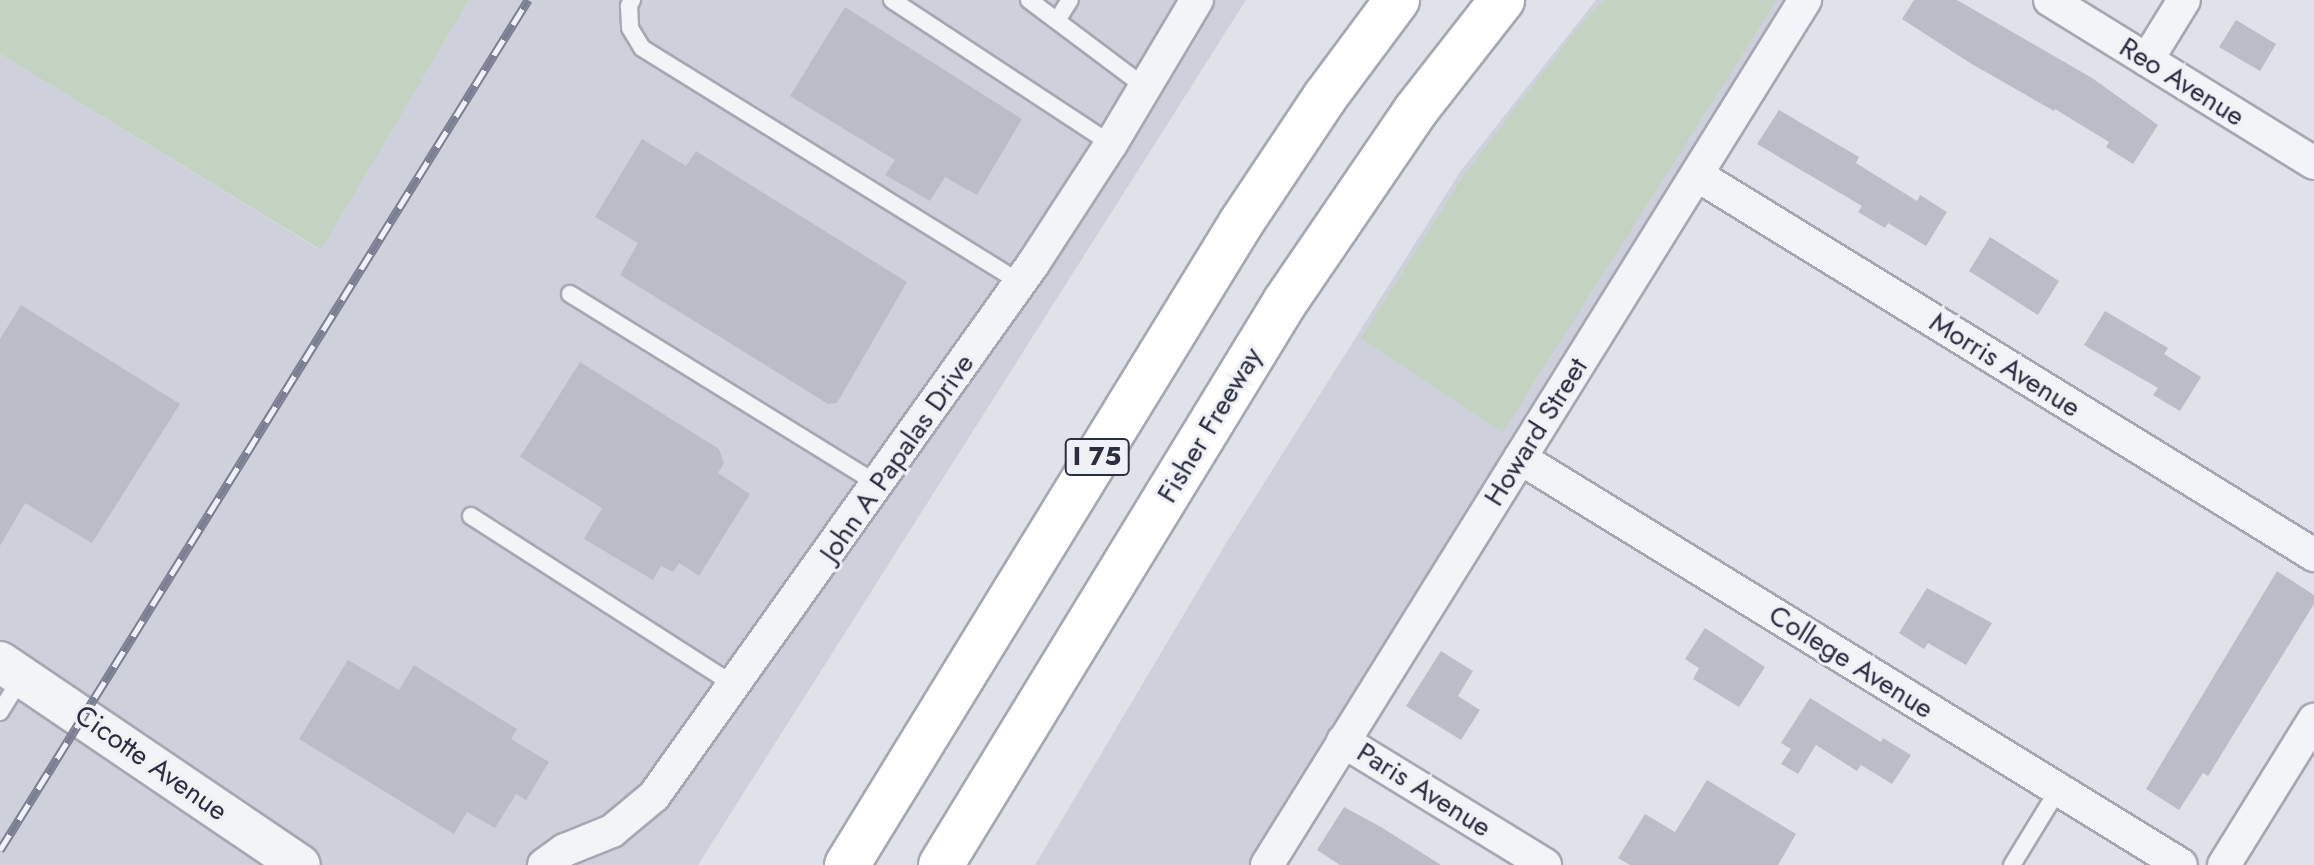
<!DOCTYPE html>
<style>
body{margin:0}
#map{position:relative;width:2314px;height:865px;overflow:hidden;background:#e0e2e9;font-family:Jost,sans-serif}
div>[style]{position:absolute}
.built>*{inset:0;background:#ced1db}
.green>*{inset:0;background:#c3d2c1}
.building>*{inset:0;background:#babdc8}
.roads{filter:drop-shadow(2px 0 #a5a8b3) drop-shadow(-2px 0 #a5a8b3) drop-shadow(0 2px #a5a8b3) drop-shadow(0 -2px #a5a8b3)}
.service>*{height:16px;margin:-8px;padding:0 8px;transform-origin:8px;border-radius:8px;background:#f3f4f7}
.minor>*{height:32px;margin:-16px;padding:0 16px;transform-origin:16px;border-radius:16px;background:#f3f4f7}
.tertiary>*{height:40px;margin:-20px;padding:0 20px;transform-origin:20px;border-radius:20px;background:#f3f4f7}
.motorway>*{height:44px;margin:-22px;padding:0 22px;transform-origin:22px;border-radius:22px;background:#fff}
.rail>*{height:9px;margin-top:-4.5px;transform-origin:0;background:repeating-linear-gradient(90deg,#f0f1f6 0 18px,#7a7f92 0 36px);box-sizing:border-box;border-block:2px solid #7a7f92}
span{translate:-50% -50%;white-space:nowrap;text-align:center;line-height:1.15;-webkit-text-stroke:6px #f0f1f6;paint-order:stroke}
.shield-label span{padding:2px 6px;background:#f0f1f6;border:2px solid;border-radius:6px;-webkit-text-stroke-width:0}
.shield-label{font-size:26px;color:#292e40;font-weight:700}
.street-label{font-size:28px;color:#292e40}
</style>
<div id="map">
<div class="built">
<i style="clip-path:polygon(469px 0,1246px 0,698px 865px,0 865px,0 54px,320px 250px)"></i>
<i style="clip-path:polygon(1596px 0,1805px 0,1267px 865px,1035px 865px,1225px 545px,1460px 172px)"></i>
</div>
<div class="green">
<i style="clip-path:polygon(0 0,469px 0,321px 250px,0 54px)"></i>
<i style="clip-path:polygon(1604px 0,1777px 0,1502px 433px,1361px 338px,1464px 175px,1580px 25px)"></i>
</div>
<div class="building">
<i style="clip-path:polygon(1914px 0,1957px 0,2092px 78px,2158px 125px,2133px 164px,2106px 147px,2109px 142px,2055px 109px,2054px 111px,1970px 63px,1902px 19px)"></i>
<i style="clip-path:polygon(845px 7px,1022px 119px,977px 195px,945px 177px,930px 201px,885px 175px,895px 160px,790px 96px)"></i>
<i style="clip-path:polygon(2236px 20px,2276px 44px,2260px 71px,2219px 47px)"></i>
<i style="clip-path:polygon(1779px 110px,1859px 157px,1856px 163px,1917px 201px,1920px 195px,1947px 212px,1926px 246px,1888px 223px,1885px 228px,1858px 212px,1862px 206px,1757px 144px)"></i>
<i style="clip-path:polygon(642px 139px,686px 166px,696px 151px,907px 282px,837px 403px,828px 404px,620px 275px,638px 243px,595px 217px)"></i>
<i style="clip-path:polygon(1990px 237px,2059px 281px,2038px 315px,1969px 271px)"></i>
<i style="clip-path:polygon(21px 305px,180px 404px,92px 543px,25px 503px,0 546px,0 339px)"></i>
<i style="clip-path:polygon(2105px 311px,2168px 348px,2164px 354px,2201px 377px,2180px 411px,2153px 395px,2158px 388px,2084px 345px)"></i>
<i style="clip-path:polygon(580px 362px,719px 449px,724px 463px,718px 473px,750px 494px,699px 576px,679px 563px,673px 572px,661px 566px,653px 580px,584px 539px,602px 508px,520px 457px)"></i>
<i style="clip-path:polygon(2277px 571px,2314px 595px,2314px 604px,2208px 776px,2203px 773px,2179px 810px,2146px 789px)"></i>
<i style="clip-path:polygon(1927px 588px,1992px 623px,1966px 665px,1928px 643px,1924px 649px,1899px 633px)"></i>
<i style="clip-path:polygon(1705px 628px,1765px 667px,1739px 707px,1693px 679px,1699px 668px,1685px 659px)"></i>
<i style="clip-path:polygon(1441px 651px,1473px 671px,1458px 696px,1480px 710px,1461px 740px,1406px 706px)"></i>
<i style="clip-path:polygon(348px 660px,399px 690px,414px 665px,517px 729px,511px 739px,549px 762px,526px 800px,516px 794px,495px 828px,467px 812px,454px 834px,299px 739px)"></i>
<i style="clip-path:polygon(1810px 698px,1881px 742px,1883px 738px,1911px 755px,1892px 784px,1861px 765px,1857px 771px,1816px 745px,1798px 774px,1781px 764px,1791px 749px,1781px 743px)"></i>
<i style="clip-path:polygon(1707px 780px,1796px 834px,1778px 865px,1630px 865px,1618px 858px,1645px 814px,1675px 832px)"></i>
<i style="clip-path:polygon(1344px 807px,1381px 827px,1441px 865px,1340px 865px,1317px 850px)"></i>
</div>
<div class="roads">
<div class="service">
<i style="left:632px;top:0;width:7px;rotate:117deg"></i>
<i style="left:629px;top:6px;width:22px;rotate:87deg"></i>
<i style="left:630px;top:28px;width:23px;rotate:59deg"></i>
<i style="left:642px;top:48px;width:445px;rotate:31.8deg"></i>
<i style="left:892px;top:0;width:262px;rotate:33.3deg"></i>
<i style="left:1029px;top:0;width:145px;rotate:36.9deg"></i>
<i style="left:1058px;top:19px;width:22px;rotate:-58deg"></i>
<i style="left:570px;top:294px;width:363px;rotate:31.7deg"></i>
<i style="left:471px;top:516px;width:315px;rotate:32.7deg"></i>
<i style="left:0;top:712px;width:40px;rotate:-58deg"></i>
<i style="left:2012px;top:865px;width:88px;rotate:-58.5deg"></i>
</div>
<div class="minor">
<i style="left:2050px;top:0;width:310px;rotate:31.7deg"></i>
<i style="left:2147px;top:60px;width:70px;rotate:-58.3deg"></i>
<i style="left:1697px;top:175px;width:725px;rotate:31.63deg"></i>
<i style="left:1520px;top:458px;width:776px;rotate:31.62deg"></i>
<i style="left:1343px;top:741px;width:237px;rotate:31.5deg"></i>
<i style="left:544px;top:865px;width:26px;rotate:-36deg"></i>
<i style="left:565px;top:850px;width:51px;rotate:-22deg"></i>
<i style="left:612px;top:831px;width:55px;rotate:-39.8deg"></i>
<i style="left:654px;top:796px;width:653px;rotate:-54.53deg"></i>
<i style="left:1033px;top:264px;width:143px;rotate:-57deg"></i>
<i style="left:1111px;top:144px;width:168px;rotate:-59.2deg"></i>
<i style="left:1267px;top:865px;width:1019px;rotate:-58.12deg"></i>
<i style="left:2224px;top:865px;width:171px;rotate:-58.2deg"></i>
</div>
<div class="tertiary">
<i style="left:0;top:662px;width:362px;rotate:34.1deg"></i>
</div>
<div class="motorway">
<i style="left:847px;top:865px;width:753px;rotate:-58.46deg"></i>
<i style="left:1241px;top:223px;width:151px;rotate:-56.3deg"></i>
<i style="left:1325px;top:97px;width:121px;rotate:-53.4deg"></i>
<i style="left:941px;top:865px;width:660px;rotate:-58.57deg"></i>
<i style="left:1285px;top:302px;width:232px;rotate:-55.7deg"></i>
<i style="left:1416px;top:110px;width:140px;rotate:-52deg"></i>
</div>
</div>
<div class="rail">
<i style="left:0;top:850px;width:1001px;rotate:-58.15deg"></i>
</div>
<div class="shield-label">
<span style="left:1097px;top:457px">I 75</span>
</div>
<div class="street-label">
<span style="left:2182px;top:82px;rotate:32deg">Reo Avenue</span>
<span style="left:2005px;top:365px;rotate:32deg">Morris Avenue</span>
<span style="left:1210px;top:425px;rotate:-59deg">Fisher Freeway</span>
<span style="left:1536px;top:432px;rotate:-58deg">Howard Street</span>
<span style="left:897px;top:458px;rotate:-55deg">John A Papalas Drive</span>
<span style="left:1851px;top:662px;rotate:32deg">College Avenue</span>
<span style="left:151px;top:763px;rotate:35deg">Cicotte Avenue</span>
<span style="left:1424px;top:790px;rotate:32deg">Paris Avenue</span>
</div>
</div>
